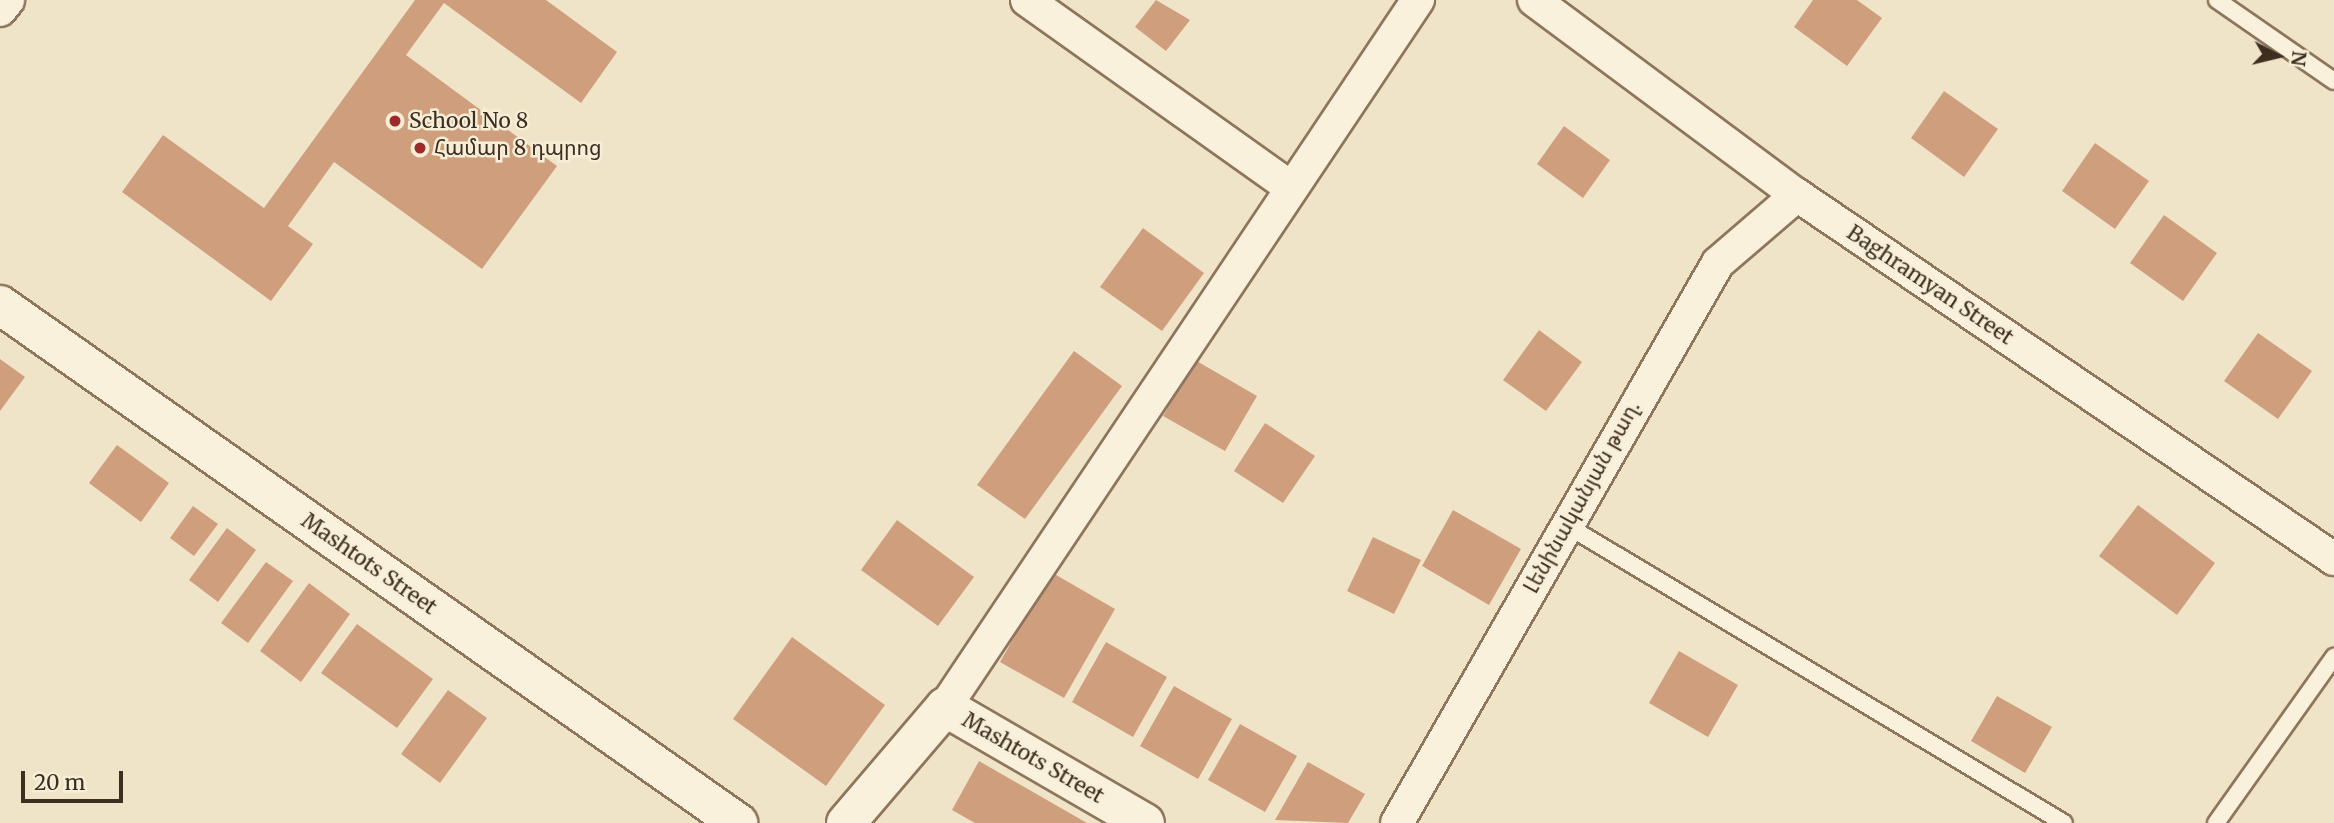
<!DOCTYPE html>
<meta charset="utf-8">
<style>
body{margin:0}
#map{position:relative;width:2334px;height:823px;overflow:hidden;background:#f0e4c8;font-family:Merriweather,"Noto Sans Armenian",serif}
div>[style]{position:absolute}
.building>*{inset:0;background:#cf9f7d}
.roads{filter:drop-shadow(2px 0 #8d765c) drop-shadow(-2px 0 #8d765c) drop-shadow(0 2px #8d765c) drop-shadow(0 -2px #8d765c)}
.lane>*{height:16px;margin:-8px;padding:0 8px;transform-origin:8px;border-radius:8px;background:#faf1dc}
.street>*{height:32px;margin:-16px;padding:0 16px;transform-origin:16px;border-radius:16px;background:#faf1dc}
.secondary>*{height:38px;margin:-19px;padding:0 19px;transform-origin:19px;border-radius:19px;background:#faf1dc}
.dots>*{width:19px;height:19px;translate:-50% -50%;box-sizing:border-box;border:4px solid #f7eed8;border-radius:50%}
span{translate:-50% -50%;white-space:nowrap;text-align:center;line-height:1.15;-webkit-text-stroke:5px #f7eed8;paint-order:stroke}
.poi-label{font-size:21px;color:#3d2e20}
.left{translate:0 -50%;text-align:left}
.street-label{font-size:21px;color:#3d2e20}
.north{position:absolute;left:2243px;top:21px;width:70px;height:70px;-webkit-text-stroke:5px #f7eed8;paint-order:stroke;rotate:97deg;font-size:19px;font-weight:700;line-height:28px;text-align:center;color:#3d2e20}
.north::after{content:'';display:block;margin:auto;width:24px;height:32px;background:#3d2e20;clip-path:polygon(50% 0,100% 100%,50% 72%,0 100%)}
.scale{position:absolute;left:21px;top:771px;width:102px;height:32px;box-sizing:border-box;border:4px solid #3d2e20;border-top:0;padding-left:9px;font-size:21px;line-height:24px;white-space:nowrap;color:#3d2e20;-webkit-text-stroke:5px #f7eed8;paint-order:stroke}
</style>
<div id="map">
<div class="building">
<i style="clip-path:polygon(415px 0,546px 0,617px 52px,581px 103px,444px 3px,406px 55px,557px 166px,482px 269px,334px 162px,288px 226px,313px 244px,271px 301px,122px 192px,163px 135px,264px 208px)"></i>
<i style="clip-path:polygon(1156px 0,1190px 20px,1166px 51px,1135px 27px)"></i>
<i style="clip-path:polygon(1813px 0,1857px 0,1882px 18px,1847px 66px,1794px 27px)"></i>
<i style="clip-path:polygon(1944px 91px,1998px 129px,1964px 177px,1911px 138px)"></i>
<i style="clip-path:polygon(1564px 126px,1610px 160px,1583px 198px,1537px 164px)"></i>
<i style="clip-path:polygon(2095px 143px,2149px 181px,2115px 229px,2062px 191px)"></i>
<i style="clip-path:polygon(2164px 215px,2217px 253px,2183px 301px,2130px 263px)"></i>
<i style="clip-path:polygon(1143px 228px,1204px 273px,1162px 331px,1100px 287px)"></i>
<i style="clip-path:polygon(1539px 330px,1582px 362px,1546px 411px,1503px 380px)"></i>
<i style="clip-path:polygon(2258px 333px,2312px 371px,2278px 419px,2224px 381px)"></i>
<i style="clip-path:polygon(1074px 351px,1122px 386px,1025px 519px,977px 485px)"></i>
<i style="clip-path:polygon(0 359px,25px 377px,0 411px)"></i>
<i style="clip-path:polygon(1195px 360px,1257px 396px,1225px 451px,1163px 416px)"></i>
<i style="clip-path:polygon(1265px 423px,1315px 456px,1283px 503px,1234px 471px)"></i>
<i style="clip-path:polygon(117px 445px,169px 483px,141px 522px,89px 483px)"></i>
<i style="clip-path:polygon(2138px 505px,2215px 563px,2177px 615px,2099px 556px)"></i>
<i style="clip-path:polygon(193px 506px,218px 524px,194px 556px,170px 538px)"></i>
<i style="clip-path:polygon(1453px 510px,1521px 549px,1489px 605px,1422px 566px)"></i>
<i style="clip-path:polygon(897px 520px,974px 577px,938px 626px,861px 570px)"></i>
<i style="clip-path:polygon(227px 528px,256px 550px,218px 602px,189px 580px)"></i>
<i style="clip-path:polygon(1373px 537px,1421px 560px,1394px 614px,1347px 591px)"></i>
<i style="clip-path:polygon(266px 562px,293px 581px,248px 643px,221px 623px)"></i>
<i style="clip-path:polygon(1051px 572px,1115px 609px,1064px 698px,1000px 662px)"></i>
<i style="clip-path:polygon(309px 583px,350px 614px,301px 682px,260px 651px)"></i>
<i style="clip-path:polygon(357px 624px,433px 679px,397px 728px,321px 673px)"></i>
<i style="clip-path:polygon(792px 637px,885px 705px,826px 786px,733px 719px)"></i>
<i style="clip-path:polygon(1106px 642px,1167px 677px,1133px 737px,1072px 702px)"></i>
<i style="clip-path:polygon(1679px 651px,1738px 685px,1708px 737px,1649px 703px)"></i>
<i style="clip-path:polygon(1174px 686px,1232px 719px,1198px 779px,1140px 746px)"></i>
<i style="clip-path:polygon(448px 690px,487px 718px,440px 783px,401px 754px)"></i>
<i style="clip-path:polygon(1997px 696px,2052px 727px,2025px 773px,1971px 741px)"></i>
<i style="clip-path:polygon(1240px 724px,1297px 756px,1265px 812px,1208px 780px)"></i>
<i style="clip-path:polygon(979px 761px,1087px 823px,975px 823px,952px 810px)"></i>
<i style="clip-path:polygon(1308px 762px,1365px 794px,1348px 823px,1275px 820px)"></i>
</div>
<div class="roads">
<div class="lane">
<i style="left:2217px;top:0;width:142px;rotate:34.7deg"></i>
<i style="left:1566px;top:525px;width:580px;rotate:30.9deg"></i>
<i style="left:2216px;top:823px;width:204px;rotate:-54.6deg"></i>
</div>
<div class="street">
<i style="left:1027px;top:0;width:321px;rotate:35.4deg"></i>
<i style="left:1534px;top:0;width:327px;rotate:36.6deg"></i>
<i style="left:1797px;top:195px;width:649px;rotate:34.13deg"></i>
<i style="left:0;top:10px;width:13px;rotate:-51deg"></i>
<i style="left:945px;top:707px;width:851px;rotate:-56.22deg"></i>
<i style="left:1397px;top:823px;width:645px;rotate:-60.18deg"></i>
<i style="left:1718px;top:263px;width:104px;rotate:-40.7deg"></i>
</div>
<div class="secondary">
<i style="left:0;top:305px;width:902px;rotate:35.06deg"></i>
<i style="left:846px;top:823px;width:153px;rotate:-49.5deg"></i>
<i style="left:945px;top:707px;width:231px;rotate:30.1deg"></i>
</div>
</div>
<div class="dots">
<i style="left:395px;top:121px;background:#9e2a2b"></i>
<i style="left:420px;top:148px;background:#9e2a2b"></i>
</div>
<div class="poi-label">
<span class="left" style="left:409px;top:121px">School No 8</span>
<span class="left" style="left:434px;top:148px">Համար 8 դպրոց</span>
</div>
<div class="street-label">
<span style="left:1930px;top:285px;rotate:34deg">Baghramyan Street</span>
<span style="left:1582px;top:497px;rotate:-61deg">Լենինականյան թաղ.</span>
<span style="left:369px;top:564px;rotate:35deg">Mashtots Street</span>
<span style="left:1033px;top:758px;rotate:30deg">Mashtots Street</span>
</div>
<div class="north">N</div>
<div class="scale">20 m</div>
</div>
